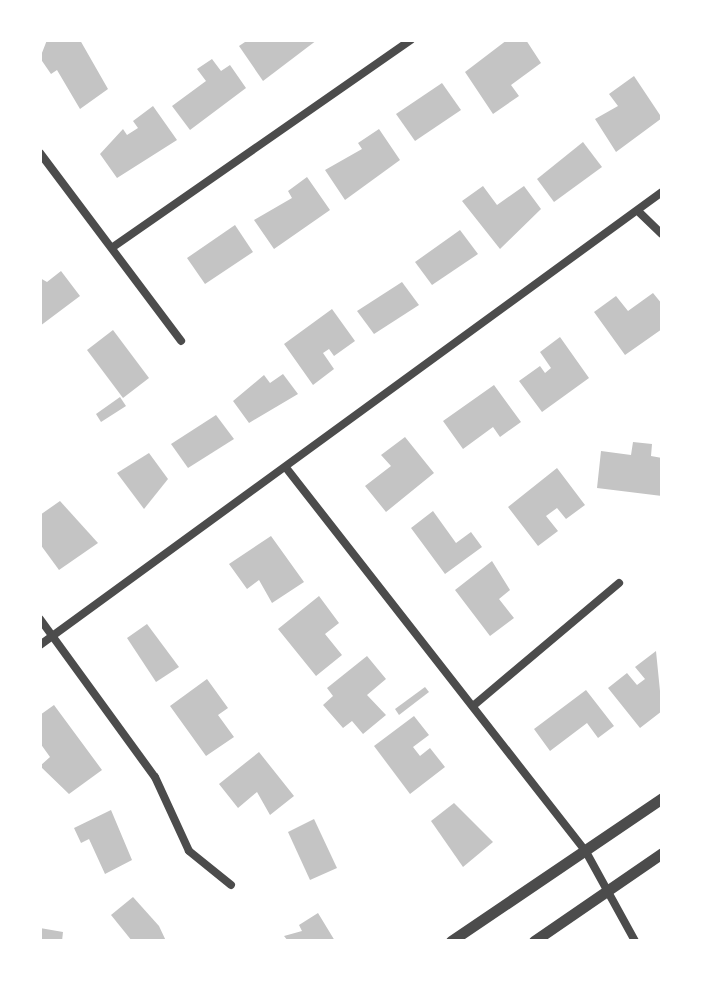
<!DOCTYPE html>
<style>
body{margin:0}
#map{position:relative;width:702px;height:981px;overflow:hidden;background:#fff;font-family:"Source Serif 4",serif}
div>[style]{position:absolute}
.building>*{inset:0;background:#c4c4c4}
.minor>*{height:8px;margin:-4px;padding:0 4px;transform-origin:4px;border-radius:4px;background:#4c4c4c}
.tertiary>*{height:11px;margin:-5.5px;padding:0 5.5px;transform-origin:5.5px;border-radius:5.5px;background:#4c4c4c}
span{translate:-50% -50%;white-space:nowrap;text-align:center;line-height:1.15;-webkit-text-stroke:8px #fff;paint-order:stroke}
.frame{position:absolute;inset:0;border:42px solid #fff;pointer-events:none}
</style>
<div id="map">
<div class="building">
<i style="clip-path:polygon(47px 40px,80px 40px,108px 89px,80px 109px,57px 70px,51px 74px,40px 58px)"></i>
<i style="clip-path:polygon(248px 40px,317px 40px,263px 81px,239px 46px)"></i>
<i style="clip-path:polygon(507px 40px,526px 40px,541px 63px,511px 85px,519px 96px,493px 114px,465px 72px)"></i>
<i style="clip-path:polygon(212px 59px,221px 71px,230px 65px,246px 88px,190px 130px,172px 106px,206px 81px,197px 69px)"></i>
<i style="clip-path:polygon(634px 76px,662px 118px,616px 152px,595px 119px,618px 106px,609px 94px)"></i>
<i style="clip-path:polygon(442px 83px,461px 110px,415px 141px,396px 114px)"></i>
<i style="clip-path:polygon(153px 106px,177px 140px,117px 178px,100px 154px,123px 129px,127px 135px,138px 128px,133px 121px)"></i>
<i style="clip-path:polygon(379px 129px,400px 160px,345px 200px,325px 170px,362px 149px,358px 143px)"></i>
<i style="clip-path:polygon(583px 142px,602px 167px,554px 202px,537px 179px)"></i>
<i style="clip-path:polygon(307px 177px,330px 210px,274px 249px,254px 220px,292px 198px,288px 191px)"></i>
<i style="clip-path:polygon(483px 186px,497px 205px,524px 186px,541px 209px,500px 249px,462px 201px)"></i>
<i style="clip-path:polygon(235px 225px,253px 252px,205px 284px,187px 258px)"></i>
<i style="clip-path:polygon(460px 230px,478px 254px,432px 285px,415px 262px)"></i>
<i style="clip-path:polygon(61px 271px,80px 296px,40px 326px,40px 278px,47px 282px)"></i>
<i style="clip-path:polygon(402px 282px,419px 305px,374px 334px,357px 311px)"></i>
<i style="clip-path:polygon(653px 293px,662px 304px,662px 329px,625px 355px,594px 312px,616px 296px,628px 311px)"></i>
<i style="clip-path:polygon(332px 309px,355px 341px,334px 356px,329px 349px,323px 353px,334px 369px,313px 385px,284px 344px)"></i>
<i style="clip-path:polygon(113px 330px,149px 378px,123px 398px,87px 350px)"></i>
<i style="clip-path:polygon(560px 337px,589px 378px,542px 412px,519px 381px,540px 366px,545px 373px,551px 368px,540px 352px)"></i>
<i style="clip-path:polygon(283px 374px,298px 394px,249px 423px,233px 401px,264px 375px,270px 383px)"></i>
<i style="clip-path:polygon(494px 385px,521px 422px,500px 437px,493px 427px,463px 449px,443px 421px)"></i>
<i style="clip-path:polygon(120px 397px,126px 406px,101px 422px,96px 414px)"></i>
<i style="clip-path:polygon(216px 415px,234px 439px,188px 468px,171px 444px)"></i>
<i style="clip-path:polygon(405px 437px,434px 473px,386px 512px,365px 486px,391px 466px,381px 455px)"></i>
<i style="clip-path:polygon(633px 442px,652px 444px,651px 456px,662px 458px,662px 496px,597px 488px,601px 451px,631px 455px)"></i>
<i style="clip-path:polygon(149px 453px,168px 479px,144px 509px,117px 473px)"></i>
<i style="clip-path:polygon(557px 468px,585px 505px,566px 519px,557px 508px,546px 516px,558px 531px,538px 546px,508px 507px)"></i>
<i style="clip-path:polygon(60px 501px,98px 543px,59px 570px,40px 544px,40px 515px)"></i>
<i style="clip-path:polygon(433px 511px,456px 543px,471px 532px,482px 547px,445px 574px,411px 528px)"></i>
<i style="clip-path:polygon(271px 536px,304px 582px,272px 603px,259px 580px,247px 589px,229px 564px)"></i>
<i style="clip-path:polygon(492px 561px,510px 590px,499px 599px,514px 618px,490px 636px,455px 590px)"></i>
<i style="clip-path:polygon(319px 596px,339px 623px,325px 634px,342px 655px,316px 676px,278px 629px)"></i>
<i style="clip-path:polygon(147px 624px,179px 667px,156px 682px,127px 638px)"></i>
<i style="clip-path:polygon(656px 651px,662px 711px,640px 728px,608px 688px,627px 673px,637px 685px,645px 679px,635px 667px)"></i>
<i style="clip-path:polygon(367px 656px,386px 679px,367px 695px,386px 715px,363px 734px,352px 721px,343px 728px,323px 705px,333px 696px,327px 688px)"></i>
<i style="clip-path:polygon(207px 679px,228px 708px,218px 715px,234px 737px,206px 756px,170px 706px)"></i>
<i style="clip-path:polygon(425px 687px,429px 692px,399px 715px,395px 709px)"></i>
<i style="clip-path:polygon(586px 690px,614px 726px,598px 738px,587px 723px,550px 751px,534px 729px)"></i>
<i style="clip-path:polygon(54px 705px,102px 770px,69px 794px,40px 766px,50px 757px,40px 743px,40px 715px)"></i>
<i style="clip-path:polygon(414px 716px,429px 735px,413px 747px,420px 756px,430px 748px,445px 767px,410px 794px,374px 746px)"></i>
<i style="clip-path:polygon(259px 752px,294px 796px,270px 815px,257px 792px,238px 808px,219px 784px)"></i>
<i style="clip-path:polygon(454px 803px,493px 842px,463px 867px,431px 821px)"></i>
<i style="clip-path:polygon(111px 810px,132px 860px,105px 874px,89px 839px,81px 843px,74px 828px)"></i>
<i style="clip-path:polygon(314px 819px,337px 868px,310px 880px,288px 832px)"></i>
<i style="clip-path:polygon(133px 897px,159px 926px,166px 941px,132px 941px,111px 915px)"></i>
<i style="clip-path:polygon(318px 913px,335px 941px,288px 941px,284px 936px,302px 931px,299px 925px)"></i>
<i style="clip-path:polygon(40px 928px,63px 932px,62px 941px,40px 941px)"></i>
</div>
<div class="minor">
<i style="left:40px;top:153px;width:235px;rotate:53.1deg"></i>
<i style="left:640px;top:213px;width:30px;rotate:44deg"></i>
<i style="left:113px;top:247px;width:363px;rotate:-34.8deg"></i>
<i style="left:287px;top:469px;width:484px;rotate:52deg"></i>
<i style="left:585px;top:850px;width:104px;rotate:61.2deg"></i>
<i style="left:40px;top:619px;width:195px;rotate:54deg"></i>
<i style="left:155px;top:777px;width:81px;rotate:65.3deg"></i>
<i style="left:189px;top:851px;width:54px;rotate:39deg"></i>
<i style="left:40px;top:645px;width:769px;rotate:-36.07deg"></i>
<i style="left:473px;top:706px;width:191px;rotate:-40.1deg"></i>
</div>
<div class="tertiary">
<i style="left:451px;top:941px;width:255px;rotate:-34.1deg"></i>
<i style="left:534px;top:941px;width:155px;rotate:-34.5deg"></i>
</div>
<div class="frame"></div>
</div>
